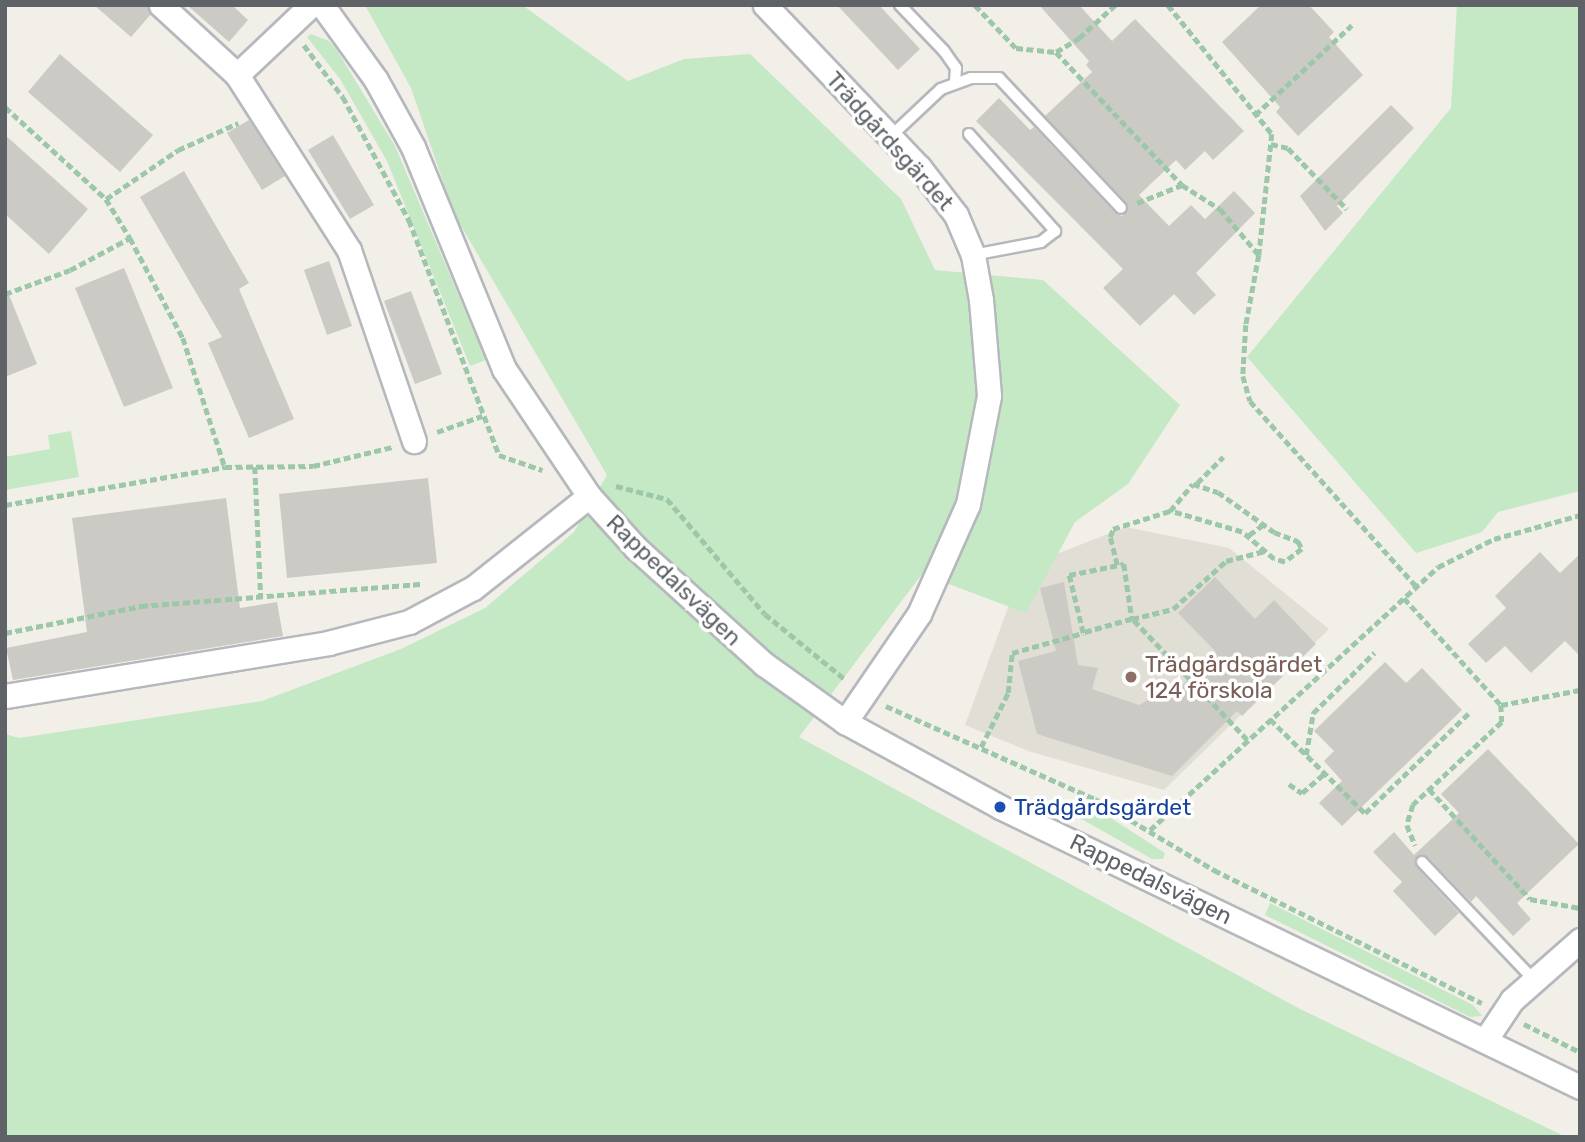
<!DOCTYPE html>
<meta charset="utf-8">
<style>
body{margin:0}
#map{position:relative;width:1585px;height:1142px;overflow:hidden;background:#f1efe8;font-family:Rubik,sans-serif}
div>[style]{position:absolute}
.education>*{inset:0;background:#e1ded6}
.green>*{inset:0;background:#c5e8c5}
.building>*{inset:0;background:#cccac5}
.path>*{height:4.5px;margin-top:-2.25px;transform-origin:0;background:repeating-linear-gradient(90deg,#9cc7a9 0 7px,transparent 0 10.5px)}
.roads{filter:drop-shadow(2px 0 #b5b8bc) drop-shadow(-2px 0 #b5b8bc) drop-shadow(0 2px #b5b8bc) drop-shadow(0 -2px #b5b8bc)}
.service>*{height:10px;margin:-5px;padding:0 5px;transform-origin:5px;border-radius:5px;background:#fff}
.minor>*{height:23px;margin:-11.5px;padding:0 11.5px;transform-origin:11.5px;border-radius:11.5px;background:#fff}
.dots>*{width:19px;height:19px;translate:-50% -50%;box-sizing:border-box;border:4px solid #fff;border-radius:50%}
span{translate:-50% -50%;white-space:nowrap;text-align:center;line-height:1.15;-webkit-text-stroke:7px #fff;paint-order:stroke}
.street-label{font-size:23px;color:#5f6368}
.education-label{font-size:23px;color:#785e54}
.left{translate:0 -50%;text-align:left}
.transit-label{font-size:23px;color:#164399}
.frame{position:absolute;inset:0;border:7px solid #5f6368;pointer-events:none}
</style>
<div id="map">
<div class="education">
<i style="clip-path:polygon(1126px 527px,1229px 548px,1329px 629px,1164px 790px,1028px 751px,965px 725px,1023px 567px)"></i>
</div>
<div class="green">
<i style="clip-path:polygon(365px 5px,522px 5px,628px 81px,684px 59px,750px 54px,901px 199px,935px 270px,1043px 280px,1180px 405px,1128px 484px,1075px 522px,1026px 613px,922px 574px,799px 737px,1300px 1009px,1566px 1137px,5px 1137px,5px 734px,19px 738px,262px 701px,401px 649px,485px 608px,574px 532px,607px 475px,454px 214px,411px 88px)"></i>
<i style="clip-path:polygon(1457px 5px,1580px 5px,1580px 491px,1498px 512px,1482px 532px,1416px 553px,1247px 357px,1451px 108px)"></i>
<i style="clip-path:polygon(311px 34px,329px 41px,338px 52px,395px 146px,486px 360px,470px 366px,387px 161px,340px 79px,307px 37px)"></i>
<i style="clip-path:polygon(71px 431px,79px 477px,5px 490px,5px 457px,50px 449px,48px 435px)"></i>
<i style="clip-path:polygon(1089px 804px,1165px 853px,1163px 859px,1152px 859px,1078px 817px)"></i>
<i style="clip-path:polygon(1270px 903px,1473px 1005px,1482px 1016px,1470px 1017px,1265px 915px)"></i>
</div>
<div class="building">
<i style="clip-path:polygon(94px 5px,147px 5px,151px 14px,131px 37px)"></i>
<i style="clip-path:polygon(187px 5px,232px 5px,248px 20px,229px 42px)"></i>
<i style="clip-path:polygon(837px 5px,879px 5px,920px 49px,898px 70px)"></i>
<i style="clip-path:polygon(1039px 5px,1079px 5px,1112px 41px,1135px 19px,1244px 131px,1213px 160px,1205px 151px,1185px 170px,1176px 160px,1139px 195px,1169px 226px,1191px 205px,1205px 219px,1234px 191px,1255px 213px,1196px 273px,1216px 295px,1194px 315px,1174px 294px,1140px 326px,1103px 288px,1123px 269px,976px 121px,999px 98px,1030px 130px,1034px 127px,1115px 213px,1122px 216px,1128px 211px,1127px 203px,1045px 116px,1092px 72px,1086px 65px,1089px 61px)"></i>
<i style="clip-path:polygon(1261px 5px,1309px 5px,1334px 32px,1329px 37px,1363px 75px,1298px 136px,1276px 112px,1280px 107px,1222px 42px)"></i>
<i style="clip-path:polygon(60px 54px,153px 135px,120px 172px,28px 92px)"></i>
<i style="clip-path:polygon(1391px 105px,1414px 128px,1337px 206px,1343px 213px,1325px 231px,1300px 196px)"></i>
<i style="clip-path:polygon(249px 120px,285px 176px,262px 190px,227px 133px)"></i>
<i style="clip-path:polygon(5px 135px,88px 209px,49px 254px,5px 214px)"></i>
<i style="clip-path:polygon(333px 135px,374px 205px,350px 219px,308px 150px)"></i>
<i style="clip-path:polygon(184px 171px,249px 283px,239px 289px,294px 419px,249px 438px,208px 343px,222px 337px,140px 197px)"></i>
<i style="clip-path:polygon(329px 261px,352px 326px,327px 335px,304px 270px)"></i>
<i style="clip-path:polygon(124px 268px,173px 388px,124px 407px,75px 288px)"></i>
<i style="clip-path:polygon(5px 285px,37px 364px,5px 377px)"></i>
<i style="clip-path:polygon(411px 291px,442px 374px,415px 384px,384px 301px)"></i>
<i style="clip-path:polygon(428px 478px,437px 563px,287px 578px,279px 494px)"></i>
<i style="clip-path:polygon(226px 498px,240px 608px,277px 602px,283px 636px,13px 680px,6px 648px,87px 632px,72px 518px)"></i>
<i style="clip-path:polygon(1540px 552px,1560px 573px,1580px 554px,1580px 656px,1565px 641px,1531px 673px,1505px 646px,1486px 663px,1468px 644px,1506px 608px,1495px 596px)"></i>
<i style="clip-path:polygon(1215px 577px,1255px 619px,1274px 600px,1316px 644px,1242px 716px,1237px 711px,1172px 776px,1037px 734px,1018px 661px,1056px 651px,1040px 588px,1064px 582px,1078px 665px,1098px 668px,1092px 689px,1139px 705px,1167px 690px,1172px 695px,1216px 652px,1178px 613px)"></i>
<i style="clip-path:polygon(1385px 662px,1406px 683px,1422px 668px,1462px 710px,1342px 826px,1319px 803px,1342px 781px,1324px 761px,1334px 751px,1314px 731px)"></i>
<i style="clip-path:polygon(1488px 749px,1579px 844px,1517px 903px,1531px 919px,1513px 936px,1476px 896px,1471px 902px,1428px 857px,1417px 856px,1416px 867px,1459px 913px,1435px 936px,1393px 891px,1402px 882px,1373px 852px,1394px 832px,1414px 855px,1459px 813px,1441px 794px)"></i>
</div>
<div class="path">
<i style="left:975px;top:5px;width:59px;rotate:46.4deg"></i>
<i style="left:1016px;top:48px;width:40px;rotate:5.7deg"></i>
<i style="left:1056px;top:52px;width:183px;rotate:46.5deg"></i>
<i style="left:1182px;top:185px;width:45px;rotate:32.3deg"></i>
<i style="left:1220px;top:209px;width:60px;rotate:49.7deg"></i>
<i style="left:1259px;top:255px;width:71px;rotate:100.5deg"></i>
<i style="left:1246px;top:325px;width:51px;rotate:93.4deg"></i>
<i style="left:1243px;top:376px;width:26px;rotate:74deg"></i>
<i style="left:1250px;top:401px;width:249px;rotate:48.1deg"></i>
<i style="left:1168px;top:5px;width:166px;rotate:51.1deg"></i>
<i style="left:1272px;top:134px;width:122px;rotate:96.1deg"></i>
<i style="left:304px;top:45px;width:65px;rotate:53.1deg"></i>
<i style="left:343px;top:97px;width:140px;rotate:61.8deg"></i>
<i style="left:409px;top:220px;width:252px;rotate:69deg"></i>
<i style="left:499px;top:455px;width:46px;rotate:19.2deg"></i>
<i style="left:1056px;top:52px;width:27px;rotate:-31deg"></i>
<i style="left:1079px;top:38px;width:49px;rotate:-42.5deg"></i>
<i style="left:5px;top:107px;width:137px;rotate:42.3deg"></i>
<i style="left:106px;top:199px;width:46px;rotate:58.4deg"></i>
<i style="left:130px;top:238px;width:113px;rotate:62.1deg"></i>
<i style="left:183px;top:338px;width:136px;rotate:72deg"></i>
<i style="left:1255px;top:115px;width:132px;rotate:-42.9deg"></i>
<i style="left:1271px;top:144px;width:17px;rotate:13deg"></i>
<i style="left:1288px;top:148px;width:85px;rotate:46deg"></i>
<i style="left:106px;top:199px;width:87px;rotate:-34.2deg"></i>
<i style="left:178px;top:150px;width:66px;rotate:-24.2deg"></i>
<i style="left:1137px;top:203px;width:48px;rotate:-21.8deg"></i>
<i style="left:5px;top:294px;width:69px;rotate:-20.3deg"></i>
<i style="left:70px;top:270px;width:68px;rotate:-28.1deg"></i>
<i style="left:437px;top:432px;width:48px;rotate:-19.6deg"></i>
<i style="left:255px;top:467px;width:130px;rotate:87.4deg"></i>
<i style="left:1197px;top:483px;width:37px;rotate:-45deg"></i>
<i style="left:1193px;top:484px;width:26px;rotate:18deg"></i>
<i style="left:1218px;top:492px;width:69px;rotate:35.5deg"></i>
<i style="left:1274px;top:532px;width:26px;rotate:21deg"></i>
<i style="left:1298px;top:541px;width:9px;rotate:63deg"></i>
<i style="left:1302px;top:549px;width:21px;rotate:143deg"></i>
<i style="left:1285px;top:562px;width:11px;rotate:-165deg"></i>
<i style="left:1274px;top:559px;width:42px;rotate:-139.8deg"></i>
<i style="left:1242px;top:532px;width:75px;rotate:-163.7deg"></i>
<i style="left:1170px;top:511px;width:35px;rotate:-50deg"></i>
<i style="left:616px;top:486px;width:53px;rotate:14.3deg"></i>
<i style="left:667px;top:499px;width:151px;rotate:49.6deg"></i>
<i style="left:765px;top:614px;width:104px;rotate:39.2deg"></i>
<i style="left:5px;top:505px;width:223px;rotate:-9.8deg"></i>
<i style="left:225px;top:467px;width:88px;rotate:-0.7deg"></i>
<i style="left:313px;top:466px;width:81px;rotate:-13.5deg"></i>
<i style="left:1249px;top:535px;width:19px;rotate:-36deg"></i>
<i style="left:1117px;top:565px;width:29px;rotate:-104deg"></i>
<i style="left:1110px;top:537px;width:9px;rotate:-69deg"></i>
<i style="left:1113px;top:529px;width:60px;rotate:-17.5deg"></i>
<i style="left:1404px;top:598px;width:144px;rotate:47.8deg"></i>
<i style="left:1501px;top:705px;width:17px;rotate:87deg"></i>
<i style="left:1502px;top:722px;width:122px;rotate:137deg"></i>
<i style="left:1413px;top:805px;width:21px;rotate:107deg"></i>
<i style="left:1407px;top:825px;width:22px;rotate:68deg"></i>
<i style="left:5px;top:633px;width:139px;rotate:-11.2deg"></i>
<i style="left:141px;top:606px;width:283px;rotate:-4.5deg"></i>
<i style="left:1501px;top:705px;width:80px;rotate:-10.8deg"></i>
<i style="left:886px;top:706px;width:229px;rotate:24deg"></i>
<i style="left:1095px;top:799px;width:139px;rotate:30.8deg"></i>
<i style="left:1214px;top:870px;width:299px;rotate:26.4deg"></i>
<i style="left:1270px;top:719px;width:134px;rotate:44.7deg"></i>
<i style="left:1365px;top:813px;width:147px;rotate:-43.9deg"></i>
<i style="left:1247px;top:740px;width:167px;rotate:-133.5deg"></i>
<i style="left:1132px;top:619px;width:42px;rotate:-13.7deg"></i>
<i style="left:1173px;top:609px;width:72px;rotate:-42.2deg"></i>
<i style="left:1226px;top:561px;width:40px;rotate:-14.4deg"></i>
<i style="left:981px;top:747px;width:60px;rotate:-63.4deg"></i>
<i style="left:1008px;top:693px;width:40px;rotate:-84.3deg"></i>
<i style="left:1012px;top:653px;width:74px;rotate:-15.7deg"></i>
<i style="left:1083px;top:633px;width:60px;rotate:-103.6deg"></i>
<i style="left:1069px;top:575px;width:56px;rotate:-11.3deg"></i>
<i style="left:1124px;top:564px;width:56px;rotate:81.7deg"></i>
<i style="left:1132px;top:619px;width:51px;rotate:164.1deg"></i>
<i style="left:1306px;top:755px;width:43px;rotate:-80.5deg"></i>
<i style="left:1313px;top:713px;width:86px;rotate:-44.5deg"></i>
<i style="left:1289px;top:784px;width:16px;rotate:35deg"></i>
<i style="left:1302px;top:793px;width:30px;rotate:-41deg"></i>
<i style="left:1429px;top:789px;width:149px;rotate:47.4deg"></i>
<i style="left:1530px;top:899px;width:51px;rotate:10.2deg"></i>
<i style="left:1150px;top:830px;width:390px;rotate:-42.4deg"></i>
<i style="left:1438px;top:567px;width:63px;rotate:-26.6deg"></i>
<i style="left:1494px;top:539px;width:89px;rotate:-15.6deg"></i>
<i style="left:1524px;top:1024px;width:63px;rotate:26.6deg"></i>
</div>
<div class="roads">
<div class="service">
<i style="left:900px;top:5px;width:64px;rotate:46.3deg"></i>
<i style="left:944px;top:51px;width:21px;rotate:55deg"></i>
<i style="left:956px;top:68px;width:14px;rotate:94deg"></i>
<i style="left:969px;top:134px;width:130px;rotate:48.4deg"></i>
<i style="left:1055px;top:231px;width:18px;rotate:142deg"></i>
<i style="left:1041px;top:242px;width:69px;rotate:169.2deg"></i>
<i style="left:890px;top:137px;width:70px;rotate:-43.3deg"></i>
<i style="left:941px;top:89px;width:32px;rotate:-20deg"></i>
<i style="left:971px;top:78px;width:28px"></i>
<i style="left:999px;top:78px;width:178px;rotate:46.8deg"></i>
<i style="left:1422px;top:862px;width:161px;rotate:46.5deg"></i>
</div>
<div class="minor">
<i style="left:161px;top:5px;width:103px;rotate:42.6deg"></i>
<i style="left:237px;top:75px;width:208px;rotate:57.4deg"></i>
<i style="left:349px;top:250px;width:202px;rotate:71.2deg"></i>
<i style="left:322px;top:5px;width:92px;rotate:54.2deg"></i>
<i style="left:376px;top:80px;width:77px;rotate:61.1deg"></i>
<i style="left:413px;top:147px;width:240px;rotate:67.7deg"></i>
<i style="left:504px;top:369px;width:153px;rotate:56.2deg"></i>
<i style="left:589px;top:496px;width:70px;rotate:47.9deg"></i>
<i style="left:636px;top:548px;width:173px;rotate:42.2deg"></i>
<i style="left:764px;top:664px;width:100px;rotate:35.6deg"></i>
<i style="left:845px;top:722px;width:177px;rotate:28.7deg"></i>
<i style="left:1000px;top:807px;width:644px;rotate:25.77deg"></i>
<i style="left:765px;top:5px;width:224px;rotate:46.5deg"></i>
<i style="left:919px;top:167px;width:61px;rotate:52.4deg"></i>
<i style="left:956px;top:215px;width:43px;rotate:67deg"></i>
<i style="left:973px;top:255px;width:46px;rotate:79.9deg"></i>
<i style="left:981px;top:300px;width:96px;rotate:85.2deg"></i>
<i style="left:989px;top:396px;width:110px;rotate:101deg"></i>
<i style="left:968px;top:504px;width:120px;rotate:114deg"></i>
<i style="left:919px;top:614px;width:131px;rotate:124.4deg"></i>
<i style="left:237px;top:75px;width:102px;rotate:-43.4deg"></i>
<i style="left:5px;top:696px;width:327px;rotate:-9.3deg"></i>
<i style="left:328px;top:643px;width:84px;rotate:-14.5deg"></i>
<i style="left:409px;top:622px;width:72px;rotate:-28deg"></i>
<i style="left:473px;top:588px;width:148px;rotate:-38.4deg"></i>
<i style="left:1486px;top:1039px;width:47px;rotate:-56.3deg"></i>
<i style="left:1512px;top:1000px;width:91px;rotate:-41.4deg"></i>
</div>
</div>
<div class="dots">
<i style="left:1131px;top:677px;background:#8d6e63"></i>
<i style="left:1000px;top:807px;background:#1a4fb4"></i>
</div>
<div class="street-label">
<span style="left:890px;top:141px;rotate:48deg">Trädgårdsgärdet</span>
<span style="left:674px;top:580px;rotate:44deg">Rappedalsvägen</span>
<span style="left:1151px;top:879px;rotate:26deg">Rappedalsvägen</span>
</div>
<div class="education-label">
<span class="left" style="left:1145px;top:677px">Trädgårdsgärdet<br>124 förskola</span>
</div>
<div class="transit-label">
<span class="left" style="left:1014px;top:807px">Trädgårdsgärdet</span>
</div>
<div class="frame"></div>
</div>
